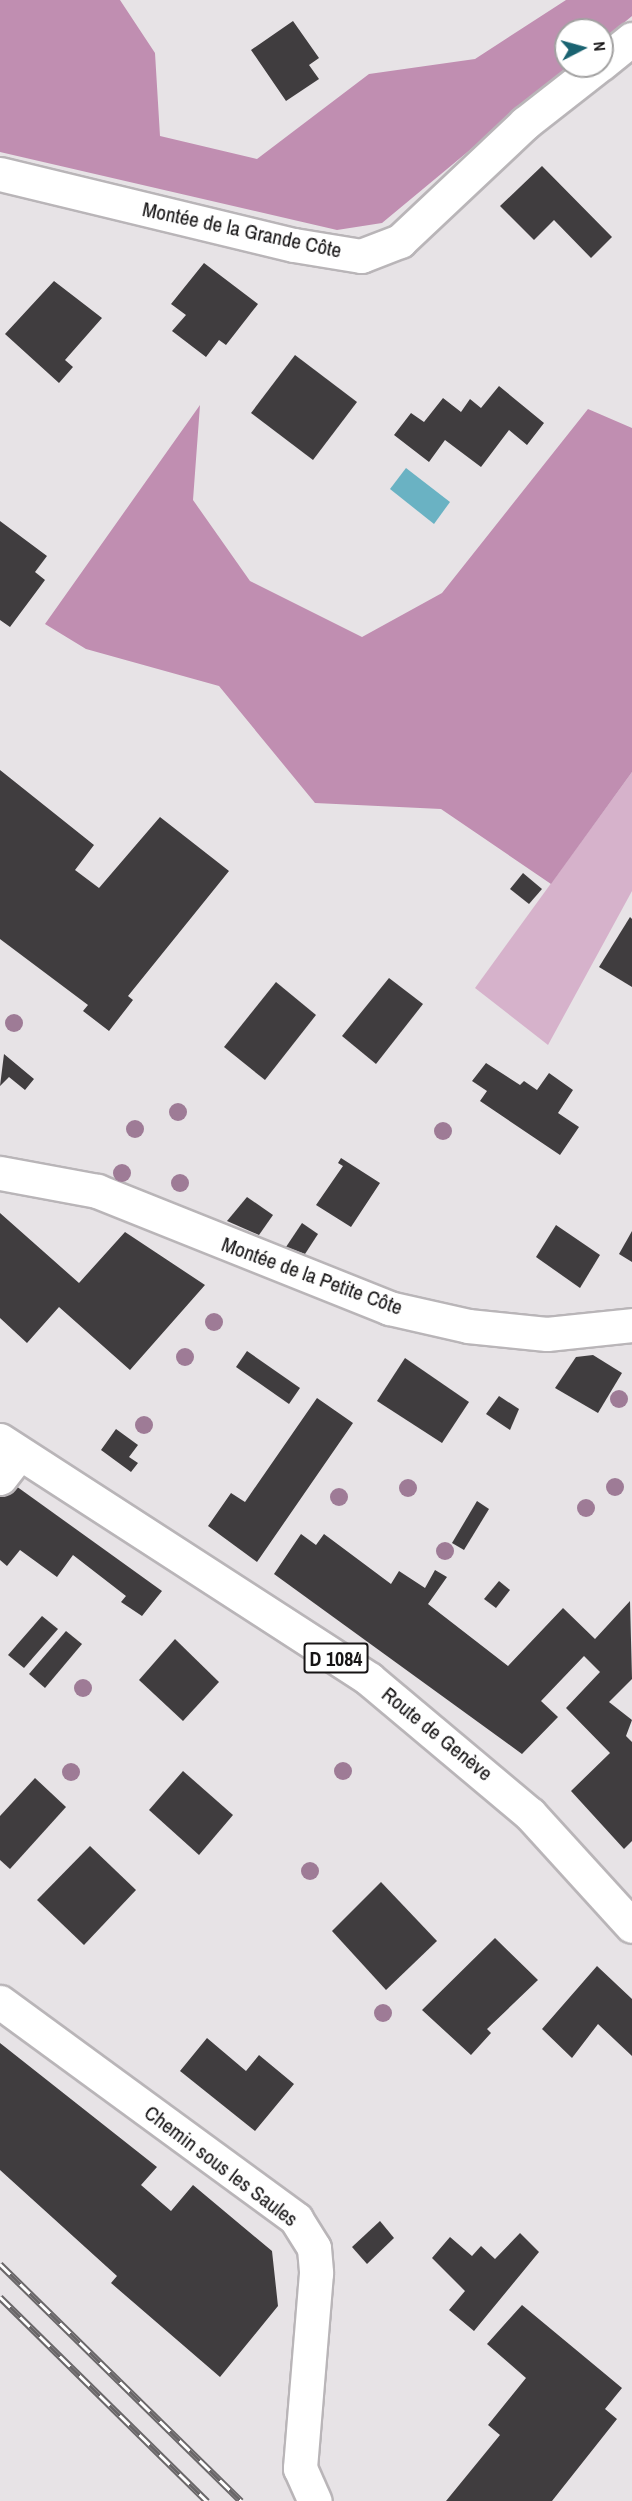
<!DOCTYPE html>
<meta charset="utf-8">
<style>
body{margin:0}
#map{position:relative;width:632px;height:2501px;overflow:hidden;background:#e7e3e6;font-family:"Archivo Narrow",sans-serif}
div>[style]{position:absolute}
.green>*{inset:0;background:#d6b2cb}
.forest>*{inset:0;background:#c08eb1}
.water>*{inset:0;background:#6ab2c3}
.building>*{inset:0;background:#403d3f}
.roads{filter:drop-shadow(2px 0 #b9b5b8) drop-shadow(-2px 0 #b9b5b8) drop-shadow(0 2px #b9b5b8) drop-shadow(0 -2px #b9b5b8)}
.minor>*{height:33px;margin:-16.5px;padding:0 16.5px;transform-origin:16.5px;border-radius:16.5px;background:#fff}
.major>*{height:33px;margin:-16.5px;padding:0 16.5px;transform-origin:16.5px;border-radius:16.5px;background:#fff}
.rail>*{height:7px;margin-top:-3.5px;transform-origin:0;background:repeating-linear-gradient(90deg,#fff 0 14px,#6a6769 0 28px);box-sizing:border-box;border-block:2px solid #6a6769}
.trees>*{width:18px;height:18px;margin:-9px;border-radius:50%;background:#9e7b96}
span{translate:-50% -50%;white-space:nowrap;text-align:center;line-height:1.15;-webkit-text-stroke:6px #fff;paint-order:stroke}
.shield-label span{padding:2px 4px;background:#fff;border:2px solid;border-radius:4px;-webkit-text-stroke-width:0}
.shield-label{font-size:20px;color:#161415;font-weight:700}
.street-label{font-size:21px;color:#161415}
.north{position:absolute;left:554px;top:18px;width:60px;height:60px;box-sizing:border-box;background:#fff;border:2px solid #a2a1a1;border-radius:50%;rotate:84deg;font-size:16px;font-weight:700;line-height:24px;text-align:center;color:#161415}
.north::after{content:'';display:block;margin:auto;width:21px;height:27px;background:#1a6371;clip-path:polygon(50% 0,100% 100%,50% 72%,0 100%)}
</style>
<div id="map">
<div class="green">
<i style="clip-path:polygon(632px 772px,632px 891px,548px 1045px,475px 988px)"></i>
</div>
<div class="forest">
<i style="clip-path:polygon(0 0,120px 0,155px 53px,160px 136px,257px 159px,369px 74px,475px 59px,566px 0,632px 0,632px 16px,602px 41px,602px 30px,566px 30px,566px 66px,571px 66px,382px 223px,337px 230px,0 152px)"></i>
<i style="clip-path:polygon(200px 405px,193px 500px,250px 581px,362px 637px,442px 593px,588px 409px,632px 428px,632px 772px,551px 884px,441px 809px,315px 803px,219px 686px,86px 649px,45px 624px)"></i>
</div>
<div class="water">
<i style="clip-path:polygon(406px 468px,450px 502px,434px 524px,390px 489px)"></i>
</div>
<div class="building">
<i style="clip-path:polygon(293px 21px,319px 58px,309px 65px,319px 79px,286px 101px,251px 50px)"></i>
<i style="clip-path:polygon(542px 166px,612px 237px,591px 258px,554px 220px,534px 240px,500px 206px)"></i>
<i style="clip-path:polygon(204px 263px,258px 304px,226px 345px,219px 340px,206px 357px,172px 331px,186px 315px,171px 304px)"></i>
<i style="clip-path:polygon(54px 281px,102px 318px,65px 360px,73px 367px,59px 383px,5px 334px)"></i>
<i style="clip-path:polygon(295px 355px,357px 402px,313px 460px,251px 413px)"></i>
<i style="clip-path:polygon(499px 386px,544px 423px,527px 445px,509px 430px,481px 467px,445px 440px,429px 462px,394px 435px,411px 413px,424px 422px,443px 398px,461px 412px,470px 399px,481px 408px)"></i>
<i style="clip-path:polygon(0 521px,47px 556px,35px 572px,45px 580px,10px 627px,0 620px)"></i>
<i style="clip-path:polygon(0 770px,94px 845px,75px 870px,99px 888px,160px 817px,229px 871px,128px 996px,133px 1000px,109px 1031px,83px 1011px,88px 1005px,0 939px)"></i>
<i style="clip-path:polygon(523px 873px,542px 889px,529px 904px,510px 889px)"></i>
<i style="clip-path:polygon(630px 917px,632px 919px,632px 987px,599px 967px)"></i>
<i style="clip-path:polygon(389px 978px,423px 1004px,376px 1064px,342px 1036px)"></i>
<i style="clip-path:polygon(276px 982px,316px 1015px,265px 1080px,224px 1047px)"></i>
<i style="clip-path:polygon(4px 1054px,34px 1079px,25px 1090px,9px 1077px,0 1086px)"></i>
<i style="clip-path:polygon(486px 1063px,520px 1085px,524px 1081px,537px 1090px,549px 1073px,573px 1090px,558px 1113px,579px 1127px,560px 1155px,480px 1101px,487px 1091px,472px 1081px)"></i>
<i style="clip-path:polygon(341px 1158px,380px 1183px,351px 1227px,316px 1205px,343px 1166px,338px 1163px)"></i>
<i style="clip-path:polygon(247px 1197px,273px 1215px,259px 1235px,227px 1221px)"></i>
<i style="clip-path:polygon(0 1213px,79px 1283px,125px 1232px,205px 1285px,130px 1370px,59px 1307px,27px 1343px,0 1318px)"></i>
<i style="clip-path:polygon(302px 1223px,318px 1234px,305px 1254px,286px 1247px)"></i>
<i style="clip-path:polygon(556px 1225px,600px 1255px,580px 1288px,536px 1257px)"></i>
<i style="clip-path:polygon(632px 1231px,632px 1262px,619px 1254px)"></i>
<i style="clip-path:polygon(247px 1351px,300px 1388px,289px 1404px,236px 1367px)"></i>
<i style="clip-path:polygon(593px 1355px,622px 1373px,598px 1413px,555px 1388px,576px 1357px)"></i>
<i style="clip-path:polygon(405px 1358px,469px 1402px,442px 1443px,377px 1401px)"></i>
<i style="clip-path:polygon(499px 1396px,519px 1409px,510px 1430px,486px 1414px)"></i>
<i style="clip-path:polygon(317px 1398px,353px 1423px,257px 1562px,208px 1526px,231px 1493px,245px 1502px)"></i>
<i style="clip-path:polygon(116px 1429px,138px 1445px,129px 1457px,138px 1463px,131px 1472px,101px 1450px)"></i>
<i style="clip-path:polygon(9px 1481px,162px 1591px,142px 1616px,121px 1602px,126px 1596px,73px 1555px,57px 1577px,20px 1550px,7px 1566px,0 1560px,0 1495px)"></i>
<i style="clip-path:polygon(477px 1501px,489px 1509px,464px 1550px,452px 1543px)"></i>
<i style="clip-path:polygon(301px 1534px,316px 1545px,324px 1534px,391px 1584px,399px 1571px,425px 1588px,435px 1570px,447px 1577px,428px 1604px,508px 1666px,563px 1608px,595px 1639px,630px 1601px,632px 1679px,609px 1702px,632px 1720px,626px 1736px,632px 1742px,632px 1841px,624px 1849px,571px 1791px,610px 1753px,566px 1708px,600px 1672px,584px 1656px,541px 1701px,558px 1717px,522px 1754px,274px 1574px)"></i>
<i style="clip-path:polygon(499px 1581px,510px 1590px,496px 1608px,484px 1599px)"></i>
<i style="clip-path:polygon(42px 1616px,58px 1629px,24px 1668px,8px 1655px)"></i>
<i style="clip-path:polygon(66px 1631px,82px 1644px,45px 1688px,29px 1674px)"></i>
<i style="clip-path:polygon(175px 1639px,219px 1682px,183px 1721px,139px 1680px)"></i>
<i style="clip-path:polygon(183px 1771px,233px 1815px,199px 1855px,149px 1810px)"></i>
<i style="clip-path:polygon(35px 1778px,66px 1807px,10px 1869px,0 1860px,0 1816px)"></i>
<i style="clip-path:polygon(90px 1846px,136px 1890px,84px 1945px,37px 1900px)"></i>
<i style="clip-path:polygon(381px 1882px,437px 1941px,386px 1990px,332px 1931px)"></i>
<i style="clip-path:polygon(495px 1938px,538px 1980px,487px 2029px,491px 2033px,471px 2055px,422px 2010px)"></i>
<i style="clip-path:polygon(597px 1966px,632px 1999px,632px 2056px,598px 2024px,572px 2058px,542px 2029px)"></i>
<i style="clip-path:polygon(207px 2038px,246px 2071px,259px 2055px,294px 2084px,255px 2131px,180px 2071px)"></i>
<i style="clip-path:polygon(0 2043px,157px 2167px,141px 2185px,171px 2211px,193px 2185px,272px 2251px,278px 2306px,220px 2377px,111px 2283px,117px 2276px,0 2170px)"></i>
<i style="clip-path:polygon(380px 2221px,394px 2238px,367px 2264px,352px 2247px)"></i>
<i style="clip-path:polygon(520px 2233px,539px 2252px,474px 2331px,449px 2310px,465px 2291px,432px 2258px,450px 2237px,472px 2256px,481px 2246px,495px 2259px)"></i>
<i style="clip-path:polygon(522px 2305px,622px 2388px,605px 2409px,617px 2419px,552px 2501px,446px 2501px,500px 2435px,488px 2425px,526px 2378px,487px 2344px)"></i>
</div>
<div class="roads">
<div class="minor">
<i style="left:602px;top:63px;width:38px;rotate:-39deg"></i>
<i style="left:0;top:174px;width:302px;rotate:13.6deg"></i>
<i style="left:294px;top:245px;width:68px;rotate:9.3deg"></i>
<i style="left:361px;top:256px;width:42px;rotate:-21deg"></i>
<i style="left:400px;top:241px;width:172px;rotate:-43.3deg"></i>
<i style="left:525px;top:123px;width:93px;rotate:-38deg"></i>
<i style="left:0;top:1173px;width:99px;rotate:10.5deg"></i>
<i style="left:97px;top:1191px;width:315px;rotate:21.8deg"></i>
<i style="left:389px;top:1308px;width:81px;rotate:12.8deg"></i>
<i style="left:468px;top:1326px;width:79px;rotate:5.8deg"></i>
<i style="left:547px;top:1334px;width:85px;rotate:-6deg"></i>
<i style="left:0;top:1478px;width:31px;rotate:-52deg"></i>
<i style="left:0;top:2002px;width:367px;rotate:36.2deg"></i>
<i style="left:296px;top:2219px;width:34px;rotate:58deg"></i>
<i style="left:314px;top:2248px;width:25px;rotate:85deg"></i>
<i style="left:316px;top:2273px;width:196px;rotate:94.7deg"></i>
<i style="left:300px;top:2468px;width:36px;rotate:66deg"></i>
</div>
<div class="major">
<i style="left:0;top:1440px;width:440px;rotate:32.9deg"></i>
<i style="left:369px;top:1679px;width:210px;rotate:40deg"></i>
<i style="left:530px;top:1814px;width:151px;rotate:47.7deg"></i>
</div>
</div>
<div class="rail">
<i style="left:0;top:2264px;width:338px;rotate:44.5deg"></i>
<i style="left:0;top:2297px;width:291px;rotate:44.6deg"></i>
</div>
<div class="trees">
<i style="left:14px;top:1023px"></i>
<i style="left:178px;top:1112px"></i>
<i style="left:135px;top:1129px"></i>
<i style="left:443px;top:1131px"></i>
<i style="left:122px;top:1173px"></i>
<i style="left:180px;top:1183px"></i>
<i style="left:214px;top:1322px"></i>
<i style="left:185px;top:1357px"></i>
<i style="left:619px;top:1399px"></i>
<i style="left:144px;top:1425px"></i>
<i style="left:615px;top:1487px"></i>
<i style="left:408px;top:1488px"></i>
<i style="left:339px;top:1497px"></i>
<i style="left:586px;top:1508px"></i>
<i style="left:445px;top:1551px"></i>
<i style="left:83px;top:1688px"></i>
<i style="left:343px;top:1771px"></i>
<i style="left:71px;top:1772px"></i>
<i style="left:310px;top:1871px"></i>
<i style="left:383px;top:2013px"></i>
</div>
<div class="shield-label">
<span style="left:336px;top:1658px">D 1084</span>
</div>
<div class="street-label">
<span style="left:242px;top:230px;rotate:12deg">Montée de la Grande Côte</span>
<span style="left:312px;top:1276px;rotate:20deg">Montée de la Petite Côte</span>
<span style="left:437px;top:1734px;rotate:39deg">Route de Genève</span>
<span style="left:221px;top:2166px;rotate:37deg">Chemin sous les Saules</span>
</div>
<div class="north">N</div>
</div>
